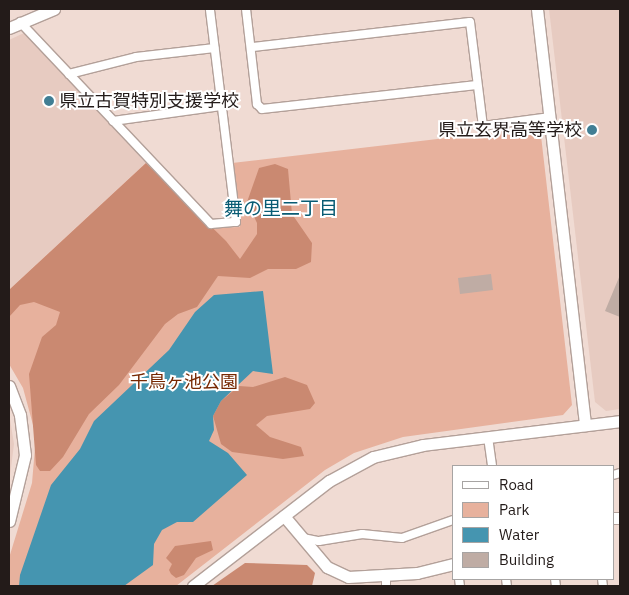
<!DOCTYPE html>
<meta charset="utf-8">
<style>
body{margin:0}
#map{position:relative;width:629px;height:595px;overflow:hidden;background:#f0dbd3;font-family:"IBM Plex Sans","Noto Sans JP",sans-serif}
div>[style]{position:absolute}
.built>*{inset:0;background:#e7cbc1}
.green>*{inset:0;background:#e7b19d}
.forest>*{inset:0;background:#ca8971}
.water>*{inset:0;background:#4595b0}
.building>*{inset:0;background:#bfaca4}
.roads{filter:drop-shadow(1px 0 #b3a099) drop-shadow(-1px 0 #b3a099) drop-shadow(0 1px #b3a099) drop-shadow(0 -1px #b3a099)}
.street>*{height:8px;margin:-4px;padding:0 4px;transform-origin:4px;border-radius:4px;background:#fff}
.secondary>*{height:11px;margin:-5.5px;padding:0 5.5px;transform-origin:5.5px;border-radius:5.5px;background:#fff}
.dots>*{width:14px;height:14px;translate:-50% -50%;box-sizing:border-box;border:2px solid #fff;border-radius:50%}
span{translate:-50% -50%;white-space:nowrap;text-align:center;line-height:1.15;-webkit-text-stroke:4px #fff;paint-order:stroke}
.poi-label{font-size:18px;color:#231b19}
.left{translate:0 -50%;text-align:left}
.right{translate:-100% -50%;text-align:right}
.park-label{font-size:18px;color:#762803}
.neighbourhood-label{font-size:19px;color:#085b73}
.frame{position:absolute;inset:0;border:10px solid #231b19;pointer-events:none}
.legend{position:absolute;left:452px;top:465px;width:162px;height:115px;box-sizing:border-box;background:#fff;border:1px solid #a7a4a3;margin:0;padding:6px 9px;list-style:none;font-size:15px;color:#231b19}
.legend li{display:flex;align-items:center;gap:10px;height:25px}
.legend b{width:25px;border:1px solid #a7a4a3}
</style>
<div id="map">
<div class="built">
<i style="clip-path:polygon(549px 9px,620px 9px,620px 409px,606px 411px,595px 402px)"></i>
<i style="clip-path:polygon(24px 33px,146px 163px,9px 290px,9px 40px)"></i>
<i style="clip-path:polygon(9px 413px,14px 444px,9px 484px)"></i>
</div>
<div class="green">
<i style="clip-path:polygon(540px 127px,572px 405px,563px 415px,403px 437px,354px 453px,325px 470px,176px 586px,9px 586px,9px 558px,32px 483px,36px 436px,23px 388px,9px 364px,9px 290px,146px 163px,210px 228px,240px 227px,232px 163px)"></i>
</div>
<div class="forest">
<i style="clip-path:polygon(146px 163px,226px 241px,240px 259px,257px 234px,257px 223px,247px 202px,259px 168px,275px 164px,288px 169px,292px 214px,312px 243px,311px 262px,296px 269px,268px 269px,250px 278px,218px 276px,197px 307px,178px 314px,165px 324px,119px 385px,89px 414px,63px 457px,50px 471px,40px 471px,36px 465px,29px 374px,42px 337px,56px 325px,60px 312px,34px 302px,20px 305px,9px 317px,9px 290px)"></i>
<i style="clip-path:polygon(285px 377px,307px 385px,315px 403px,310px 409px,267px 416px,256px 425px,270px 437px,301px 447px,304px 456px,283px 459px,232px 452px,221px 444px,213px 416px,221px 401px,239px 386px,253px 387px)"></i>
<i style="clip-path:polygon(211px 541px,213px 550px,196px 558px,184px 575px,176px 578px,171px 574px,169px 570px,172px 564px,166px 558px,175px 546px)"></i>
<i style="clip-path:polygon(245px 563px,307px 565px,315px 573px,312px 586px,212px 586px)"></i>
</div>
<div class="water">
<i style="clip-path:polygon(263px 291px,273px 374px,253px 371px,221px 401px,213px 416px,214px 430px,209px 441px,228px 453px,247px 475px,193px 522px,177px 522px,162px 530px,154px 544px,153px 565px,124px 586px,19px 586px,20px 575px,51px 485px,80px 449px,94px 421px,169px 350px,195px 312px,214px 295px)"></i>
</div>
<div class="building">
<i style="clip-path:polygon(491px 274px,493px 290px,460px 294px,458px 278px)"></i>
<i style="clip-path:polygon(620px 275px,620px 317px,605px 311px)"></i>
</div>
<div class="roads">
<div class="street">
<i style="left:246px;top:9px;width:96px;rotate:83.4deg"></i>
<i style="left:257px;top:104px;width:7px;rotate:45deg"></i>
<i style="left:262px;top:109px;width:216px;rotate:-6.4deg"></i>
<i style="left:20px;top:22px;width:278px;rotate:46.6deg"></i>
<i style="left:211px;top:224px;width:25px;rotate:-5deg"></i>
<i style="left:236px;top:222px;width:215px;rotate:-97deg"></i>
<i style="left:253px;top:47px;width:218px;rotate:-6.6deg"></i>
<i style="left:470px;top:22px;width:105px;rotate:82.9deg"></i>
<i style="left:483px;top:126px;width:68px;rotate:-7.7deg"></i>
<i style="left:69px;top:74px;width:69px;rotate:-14.2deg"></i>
<i style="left:136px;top:57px;width:79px;rotate:-6.6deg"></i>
<i style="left:113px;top:121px;width:109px;rotate:-7.9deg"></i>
<i style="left:488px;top:437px;width:29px;rotate:82deg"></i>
<i style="left:613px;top:475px;width:7px;rotate:-16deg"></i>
<i style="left:303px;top:538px;width:16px;rotate:11deg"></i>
<i style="left:319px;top:541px;width:44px;rotate:-9.2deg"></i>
<i style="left:362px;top:534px;width:40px;rotate:5.7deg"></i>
<i style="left:402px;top:538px;width:54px;rotate:-19.4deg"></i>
<i style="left:386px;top:577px;width:9px;rotate:90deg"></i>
<i style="left:459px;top:579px;width:7px;rotate:82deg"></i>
<i style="left:506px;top:579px;width:7px;rotate:82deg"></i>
<i style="left:555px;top:579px;width:7px;rotate:82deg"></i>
<i style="left:602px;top:579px;width:7px;rotate:82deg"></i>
</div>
<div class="secondary">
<i style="left:537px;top:9px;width:419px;rotate:83.4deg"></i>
<i style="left:9px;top:28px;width:49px;rotate:-22.9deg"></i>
<i style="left:9px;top:386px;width:31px;rotate:69deg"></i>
<i style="left:20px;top:415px;width:40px;rotate:82.9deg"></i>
<i style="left:25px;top:455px;width:68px;rotate:103.6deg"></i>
<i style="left:284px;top:516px;width:67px;rotate:49.9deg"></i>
<i style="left:327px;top:567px;width:23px;rotate:25deg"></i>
<i style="left:348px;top:577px;width:69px;rotate:-3.3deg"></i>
<i style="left:417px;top:573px;width:37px;rotate:-14deg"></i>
<i style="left:613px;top:518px;width:7px"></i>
<i style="left:193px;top:586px;width:172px;rotate:-37.7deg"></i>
<i style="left:329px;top:481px;width:50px;rotate:-28.6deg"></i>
<i style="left:373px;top:457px;width:51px;rotate:-13.5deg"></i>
<i style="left:423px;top:445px;width:198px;rotate:-6.9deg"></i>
</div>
</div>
<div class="dots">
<i style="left:49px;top:101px;background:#417e94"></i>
<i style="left:592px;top:130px;background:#417e94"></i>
</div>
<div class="poi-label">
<span class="left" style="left:59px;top:101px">県立古賀特別支援学校</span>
<span class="right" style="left:582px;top:130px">県立玄界高等学校</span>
</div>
<div class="park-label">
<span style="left:184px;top:382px">千鳥ヶ池公園</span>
</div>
<div class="neighbourhood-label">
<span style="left:281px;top:209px">舞の里二丁目</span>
</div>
<div class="frame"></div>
<ul class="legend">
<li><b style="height:6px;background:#fff"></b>Road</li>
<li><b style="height:14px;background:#e7b19d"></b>Park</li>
<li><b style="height:14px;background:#4595b0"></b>Water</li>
<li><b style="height:14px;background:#bfaca4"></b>Building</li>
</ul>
</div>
